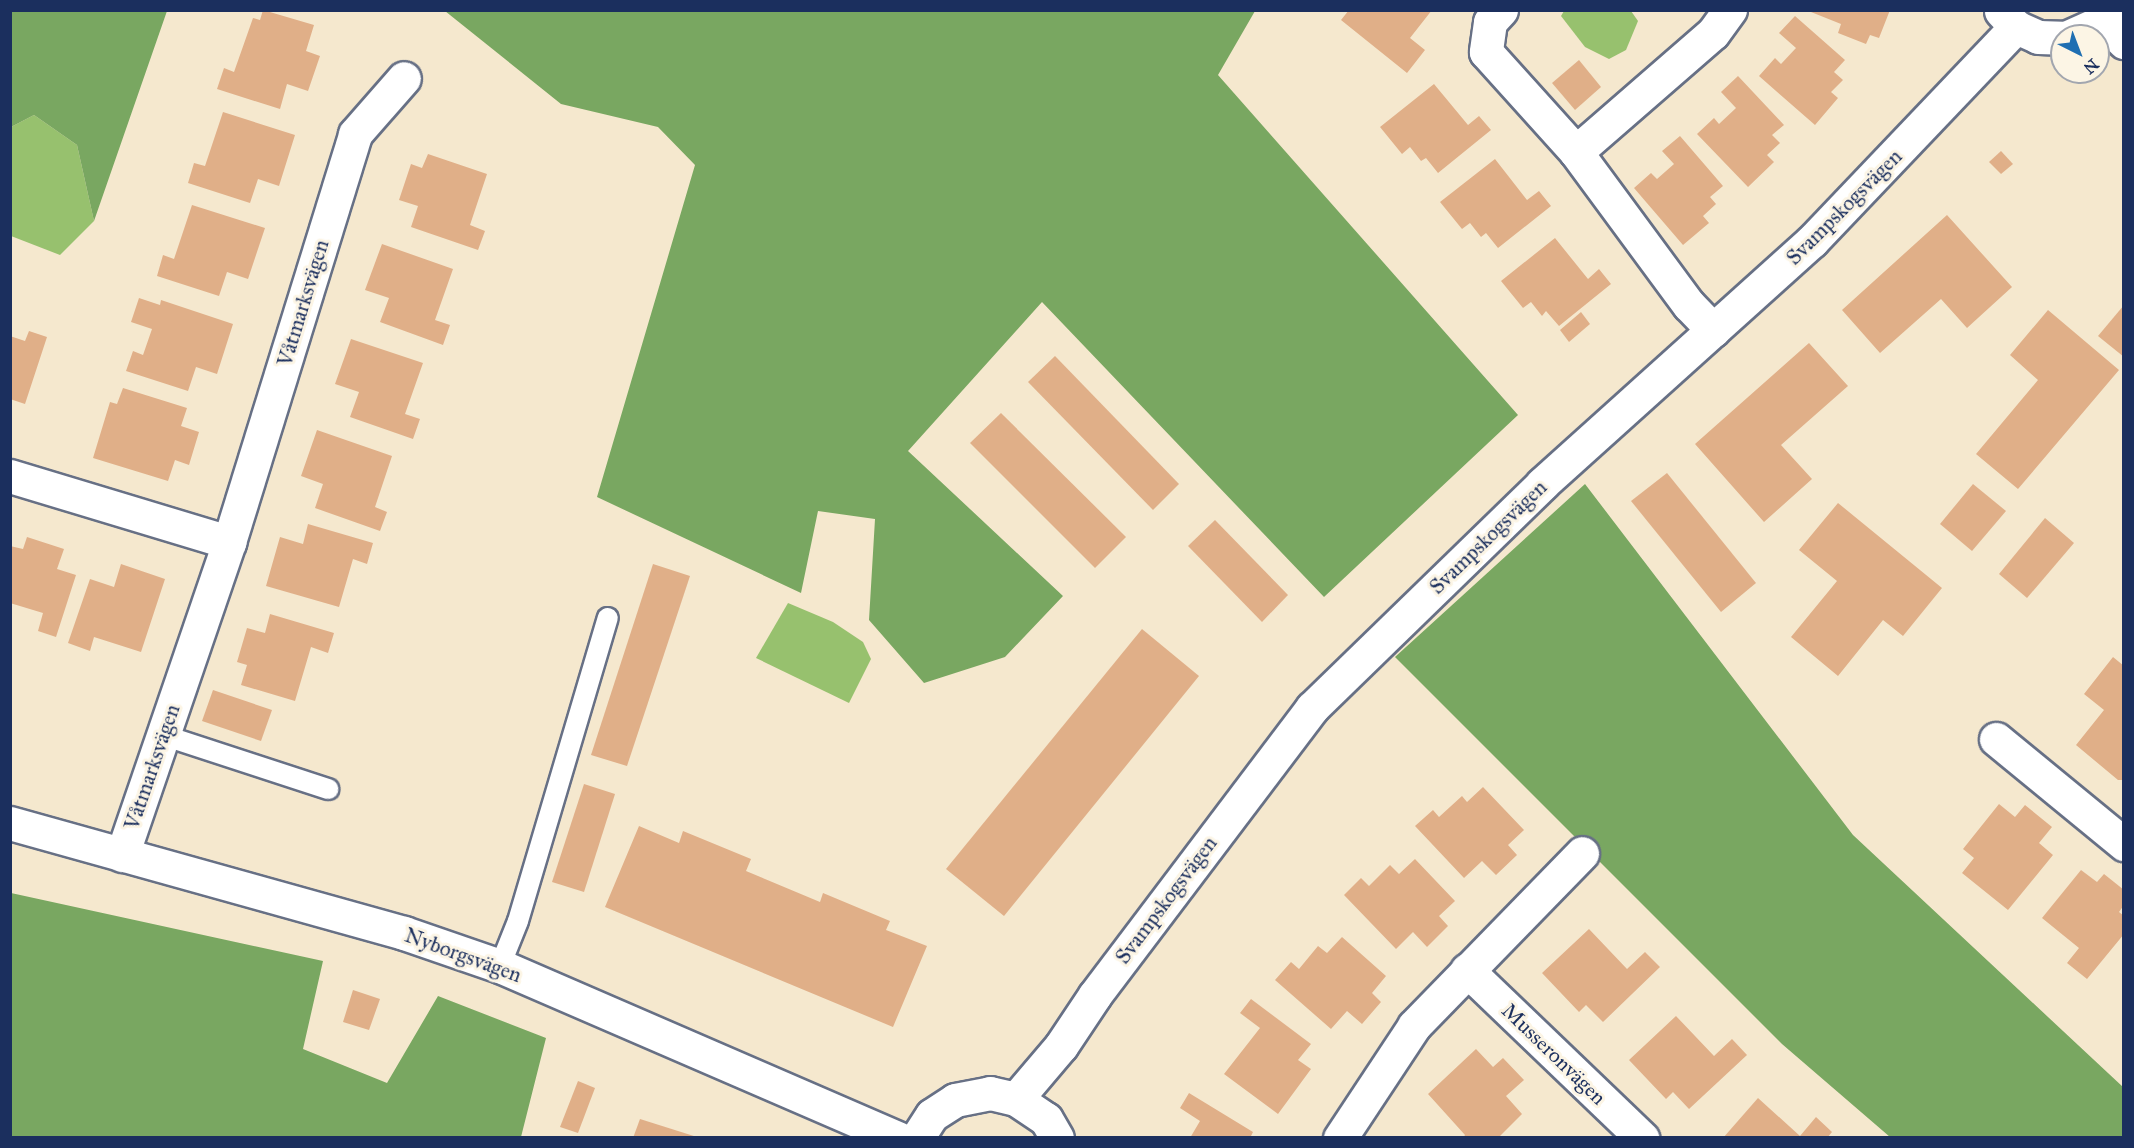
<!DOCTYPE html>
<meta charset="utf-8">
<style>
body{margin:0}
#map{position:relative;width:2134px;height:1148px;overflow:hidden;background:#f5e8ce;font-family:"IM FELL Great Primer",serif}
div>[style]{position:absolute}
.green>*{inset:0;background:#97c16e}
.forest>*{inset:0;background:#79a761}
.building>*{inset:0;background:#e0af88}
.roads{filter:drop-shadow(2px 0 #677085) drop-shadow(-2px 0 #677085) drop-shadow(0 2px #677085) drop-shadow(0 -2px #677085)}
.service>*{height:20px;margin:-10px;padding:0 10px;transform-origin:10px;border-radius:10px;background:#fff}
.minor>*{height:33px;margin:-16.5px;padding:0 16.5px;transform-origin:16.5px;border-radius:16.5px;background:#fff}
span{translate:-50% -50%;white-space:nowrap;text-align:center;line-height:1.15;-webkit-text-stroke:6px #fcf5e5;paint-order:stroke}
.street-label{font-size:21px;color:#1b2f5e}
.frame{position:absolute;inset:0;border:12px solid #1b2f5e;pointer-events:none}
.north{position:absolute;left:2050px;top:24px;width:60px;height:60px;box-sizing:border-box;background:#fcf5e5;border:2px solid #a2a6af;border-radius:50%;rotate:138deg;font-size:16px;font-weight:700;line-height:24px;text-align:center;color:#1b2f5e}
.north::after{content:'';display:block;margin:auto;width:21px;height:27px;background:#1f6fb2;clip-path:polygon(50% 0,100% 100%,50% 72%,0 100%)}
</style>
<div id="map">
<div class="green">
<i style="clip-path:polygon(1564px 11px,1631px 11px,1638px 21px,1626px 50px,1609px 59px,1585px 47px,1561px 16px)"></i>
<i style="clip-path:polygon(34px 115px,77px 145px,94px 221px,60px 255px,11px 236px,11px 127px)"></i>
<i style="clip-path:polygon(788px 603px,833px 622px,863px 642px,871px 659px,849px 703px,756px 658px)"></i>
</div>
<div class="forest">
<i style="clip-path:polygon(11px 10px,167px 11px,94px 221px,77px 145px,34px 115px,11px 127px)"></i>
<i style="clip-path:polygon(445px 11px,1255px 11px,1218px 75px,1518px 415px,1324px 597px,1042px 302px,908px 451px,1063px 596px,1005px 657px,924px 683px,869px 620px,875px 519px,818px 511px,801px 593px,597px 497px,695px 165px,658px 127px,561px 104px)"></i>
<i style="clip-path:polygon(1585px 484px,1853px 835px,2123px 1087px,2123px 1137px,1890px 1137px,1782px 1044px,1395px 657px)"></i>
<i style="clip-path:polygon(11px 893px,323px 961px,303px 1049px,387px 1083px,438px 996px,546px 1038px,521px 1137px,11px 1137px)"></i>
</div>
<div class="building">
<i style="clip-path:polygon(263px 10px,314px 25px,306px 51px,320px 56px,308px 91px,287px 84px,280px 109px,217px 89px,224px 68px,234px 72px,253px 18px,260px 20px)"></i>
<i style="clip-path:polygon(1349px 10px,1432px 10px,1410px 38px,1425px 50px,1407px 73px,1341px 20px)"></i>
<i style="clip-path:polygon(1806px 10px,1890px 10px,1879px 38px,1870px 35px,1866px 44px,1838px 33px,1841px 24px)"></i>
<i style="clip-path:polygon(1795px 16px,1845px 60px,1834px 72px,1843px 80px,1831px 92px,1838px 98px,1815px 125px,1759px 76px,1775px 58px,1781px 64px,1796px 48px,1779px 33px)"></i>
<i style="clip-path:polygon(1579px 60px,1601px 87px,1575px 110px,1552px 83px)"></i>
<i style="clip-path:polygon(1738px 76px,1784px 125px,1772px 135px,1780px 143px,1767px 155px,1774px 162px,1748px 187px,1697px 134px,1714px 118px,1719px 124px,1736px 108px,1721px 92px)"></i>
<i style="clip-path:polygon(1434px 84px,1468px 125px,1479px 116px,1491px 130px,1438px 173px,1426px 158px,1421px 161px,1410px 147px,1402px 154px,1380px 127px)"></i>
<i style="clip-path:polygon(223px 112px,295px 135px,279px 186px,258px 179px,250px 203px,188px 183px,194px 163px,205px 166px)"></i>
<i style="clip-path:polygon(1680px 136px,1723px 186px,1710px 197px,1716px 204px,1703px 216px,1709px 223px,1683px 245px,1634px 188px,1651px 173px,1657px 179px,1674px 164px,1662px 151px)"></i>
<i style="clip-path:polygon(2001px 151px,2013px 164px,2001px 174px,1989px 162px)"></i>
<i style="clip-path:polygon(428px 154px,487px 174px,470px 225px,485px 231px,478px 250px,411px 227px,418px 206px,399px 200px,411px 164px,422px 168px)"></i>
<i style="clip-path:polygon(1495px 159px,1527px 200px,1539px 191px,1551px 206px,1498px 248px,1486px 233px,1481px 237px,1470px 223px,1462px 229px,1440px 202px)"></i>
<i style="clip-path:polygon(192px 205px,265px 228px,248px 279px,227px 272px,219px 296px,157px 276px,163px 255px,174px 259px)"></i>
<i style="clip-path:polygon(1947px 215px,2012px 287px,1967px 328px,1941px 299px,1880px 353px,1842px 310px)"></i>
<i style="clip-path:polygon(1555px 238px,1588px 279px,1599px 269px,1611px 284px,1559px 326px,1546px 311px,1542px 316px,1531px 302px,1523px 308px,1501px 281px)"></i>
<i style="clip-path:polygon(382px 244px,453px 269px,435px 320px,450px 325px,443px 345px,380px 322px,389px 298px,365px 290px)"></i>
<i style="clip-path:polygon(139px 298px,160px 305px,161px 300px,233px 324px,217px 374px,196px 367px,188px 391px,126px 371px,133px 351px,143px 355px,152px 329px,131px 322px)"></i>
<i style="clip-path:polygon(2124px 305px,2124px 357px,2098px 336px)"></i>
<i style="clip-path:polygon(2048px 310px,2119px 370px,2018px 489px,1976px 454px,2038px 380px,2010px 355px)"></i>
<i style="clip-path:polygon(1581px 312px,1590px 324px,1569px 342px,1560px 330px)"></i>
<i style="clip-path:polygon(29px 331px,47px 337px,25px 404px,10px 399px,10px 336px,25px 341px)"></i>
<i style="clip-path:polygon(351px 339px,423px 363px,405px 414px,420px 419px,413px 439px,350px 417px,359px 392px,335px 384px)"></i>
<i style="clip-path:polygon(1809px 343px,1848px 386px,1781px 445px,1812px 479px,1764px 522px,1695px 444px)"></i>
<i style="clip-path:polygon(1055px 356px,1179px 484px,1153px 510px,1028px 382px)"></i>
<i style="clip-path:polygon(123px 388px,187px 408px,181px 426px,199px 432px,189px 465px,175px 460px,168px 481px,93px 458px,110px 402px,117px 404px)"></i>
<i style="clip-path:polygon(1001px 413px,1126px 537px,1095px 568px,970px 443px)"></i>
<i style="clip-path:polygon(317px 430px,392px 456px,375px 507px,387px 512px,380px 531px,315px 508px,323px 484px,301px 476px)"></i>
<i style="clip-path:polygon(1667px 473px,1756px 583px,1721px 612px,1631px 501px)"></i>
<i style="clip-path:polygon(1973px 484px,2006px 511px,1972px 551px,1940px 524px)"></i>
<i style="clip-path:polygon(1838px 503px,1942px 588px,1903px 636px,1883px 620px,1838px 676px,1791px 637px,1837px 581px,1799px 550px)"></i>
<i style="clip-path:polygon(2045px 518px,2074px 543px,2027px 598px,1999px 574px)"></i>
<i style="clip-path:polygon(1215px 520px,1288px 595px,1262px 622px,1188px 546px)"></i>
<i style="clip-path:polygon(308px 524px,373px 543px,367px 564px,353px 559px,339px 607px,266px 586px,280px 537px,303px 544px)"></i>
<i style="clip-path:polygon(27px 537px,64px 549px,57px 569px,76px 575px,56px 637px,38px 631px,43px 613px,10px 603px,10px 546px,23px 549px)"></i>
<i style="clip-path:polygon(121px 564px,165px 579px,141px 652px,94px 637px,90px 651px,68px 643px,90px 579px,114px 587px)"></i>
<i style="clip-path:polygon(653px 564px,690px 576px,627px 766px,591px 755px)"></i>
<i style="clip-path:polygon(270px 614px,334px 633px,328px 653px,311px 647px,295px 701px,241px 685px,247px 665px,237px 662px,247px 628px,265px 633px)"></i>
<i style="clip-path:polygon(1142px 629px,1199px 676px,1004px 916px,946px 869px)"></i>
<i style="clip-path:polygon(2113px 657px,2124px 666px,2124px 780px,2118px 780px,2076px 745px,2104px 710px,2084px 694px)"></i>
<i style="clip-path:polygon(213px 690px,272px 710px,261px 741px,202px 721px)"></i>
<i style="clip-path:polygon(584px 784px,615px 794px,584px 892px,552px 882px)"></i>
<i style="clip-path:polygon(1483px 787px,1524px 830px,1508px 845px,1517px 855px,1496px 875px,1482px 861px,1464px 878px,1415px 826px,1433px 810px,1439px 817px,1462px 796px,1467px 802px)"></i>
<i style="clip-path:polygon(1999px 804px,2015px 817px,2025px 805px,2052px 827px,2039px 843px,2053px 855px,2008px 910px,1962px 873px,1974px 858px,1963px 849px)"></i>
<i style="clip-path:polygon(639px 826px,679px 843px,683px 831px,751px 859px,746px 871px,820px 902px,823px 893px,890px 921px,886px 930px,927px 946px,893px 1027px,605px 907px)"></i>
<i style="clip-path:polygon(1415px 859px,1455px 901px,1439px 916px,1448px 926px,1427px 947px,1413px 932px,1396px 949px,1344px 895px,1361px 878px,1369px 886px,1390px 865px,1399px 874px)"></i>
<i style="clip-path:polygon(2081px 870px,2097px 882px,2104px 874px,2124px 890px,2124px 905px,2119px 912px,2124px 916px,2124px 934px,2087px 979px,2067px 963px,2079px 948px,2042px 918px)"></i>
<i style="clip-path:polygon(1589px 929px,1627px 969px,1645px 952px,1660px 967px,1603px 1022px,1586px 1005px,1579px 1012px,1542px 973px)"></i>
<i style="clip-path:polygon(1342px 937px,1386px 976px,1372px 993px,1381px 1002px,1362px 1024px,1347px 1011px,1331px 1029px,1275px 980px,1291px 962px,1299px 969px,1318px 946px,1327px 953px)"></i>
<i style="clip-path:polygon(353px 990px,380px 999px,369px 1030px,343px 1022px)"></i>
<i style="clip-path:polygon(1251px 999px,1311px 1044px,1298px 1060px,1311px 1069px,1278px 1114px,1224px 1074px,1260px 1028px,1240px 1013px)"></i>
<i style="clip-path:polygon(1676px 1016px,1714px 1056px,1732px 1039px,1747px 1055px,1689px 1109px,1673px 1092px,1666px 1099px,1629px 1060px)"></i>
<i style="clip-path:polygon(1476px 1049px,1493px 1067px,1503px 1058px,1524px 1080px,1506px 1096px,1522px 1114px,1498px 1138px,1463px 1138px,1465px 1135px,1428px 1094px)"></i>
<i style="clip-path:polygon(578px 1081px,595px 1088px,578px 1133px,560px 1127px)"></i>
<i style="clip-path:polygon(1189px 1093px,1253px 1132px,1250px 1138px,1190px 1138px,1200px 1121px,1180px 1108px)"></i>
<i style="clip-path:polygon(1758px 1098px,1800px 1136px,1816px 1117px,1832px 1132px,1827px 1138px,1723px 1138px)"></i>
<i style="clip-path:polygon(640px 1119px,697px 1137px,697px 1138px,633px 1138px)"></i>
</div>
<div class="roads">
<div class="service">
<i style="left:163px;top:735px;width:174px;rotate:18.1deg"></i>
<i style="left:500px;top:966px;width:48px;rotate:-68.2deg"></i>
<i style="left:518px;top:921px;width:316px;rotate:-73.5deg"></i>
</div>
<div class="minor">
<i style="left:1501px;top:10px;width:16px;rotate:133deg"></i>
<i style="left:1490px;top:22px;width:30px;rotate:98deg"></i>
<i style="left:1486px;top:52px;width:135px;rotate:48deg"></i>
<i style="left:1576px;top:152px;width:190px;rotate:53.6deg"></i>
<i style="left:1689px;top:305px;width:35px;rotate:46deg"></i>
<i style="left:2001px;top:11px;width:22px;rotate:47deg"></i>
<i style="left:2016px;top:27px;width:24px;rotate:24deg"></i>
<i style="left:2038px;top:37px;width:24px;rotate:2deg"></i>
<i style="left:2103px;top:21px;width:30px;rotate:45deg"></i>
<i style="left:2070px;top:36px;width:36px;rotate:-24deg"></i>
<i style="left:2103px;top:21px;width:13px;rotate:-58deg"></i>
<i style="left:1576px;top:152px;width:181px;rotate:-41deg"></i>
<i style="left:1713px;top:33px;width:29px;rotate:-54deg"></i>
<i style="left:10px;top:476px;width:229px;rotate:16.8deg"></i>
<i style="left:1996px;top:739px;width:166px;rotate:39.4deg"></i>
<i style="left:10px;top:823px;width:409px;rotate:15.6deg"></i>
<i style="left:404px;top:933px;width:102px;rotate:19deg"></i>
<i style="left:500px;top:966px;width:434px;rotate:23.4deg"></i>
<i style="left:122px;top:855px;width:331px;rotate:-71.1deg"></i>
<i style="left:229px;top:542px;width:427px;rotate:-72.8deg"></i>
<i style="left:355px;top:134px;width:74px;rotate:-48.8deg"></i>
<i style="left:1467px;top:970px;width:243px;rotate:43.8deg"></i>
<i style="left:1016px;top:1099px;width:70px;rotate:-49.7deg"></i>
<i style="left:1061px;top:1046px;width:61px;rotate:-56.3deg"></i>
<i style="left:1095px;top:995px;width:360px;rotate:-52.9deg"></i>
<i style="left:1312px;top:708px;width:321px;rotate:-44.2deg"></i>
<i style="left:1542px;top:484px;width:363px;rotate:-42deg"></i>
<i style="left:1812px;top:241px;width:296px;rotate:-46.4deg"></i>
<i style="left:917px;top:1138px;width:27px;rotate:-57deg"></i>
<i style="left:932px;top:1115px;width:27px;rotate:-33deg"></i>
<i style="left:955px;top:1100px;width:36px;rotate:-11deg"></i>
<i style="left:990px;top:1093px;width:27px;rotate:13deg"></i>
<i style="left:1016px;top:1099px;width:36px;rotate:34deg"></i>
<i style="left:1046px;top:1119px;width:22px;rotate:60deg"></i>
<i style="left:1340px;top:1138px;width:134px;rotate:-56.5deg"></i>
<i style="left:1414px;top:1026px;width:241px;rotate:-45.8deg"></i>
</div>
</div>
<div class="street-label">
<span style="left:1844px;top:207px;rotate:-45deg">Svampskogsvägen</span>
<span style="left:303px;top:303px;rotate:-73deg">Våtmarksvägen</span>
<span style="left:1488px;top:537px;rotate:-44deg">Svampskogsvägen</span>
<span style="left:152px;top:767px;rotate:-71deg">Våtmarksvägen</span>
<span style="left:1166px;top:900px;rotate:-53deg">Svampskogsvägen</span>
<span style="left:463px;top:955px;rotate:20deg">Nyborgsvägen</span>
<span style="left:1554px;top:1054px;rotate:44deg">Musseronvägen</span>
</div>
<div class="frame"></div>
<div class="north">N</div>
</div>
